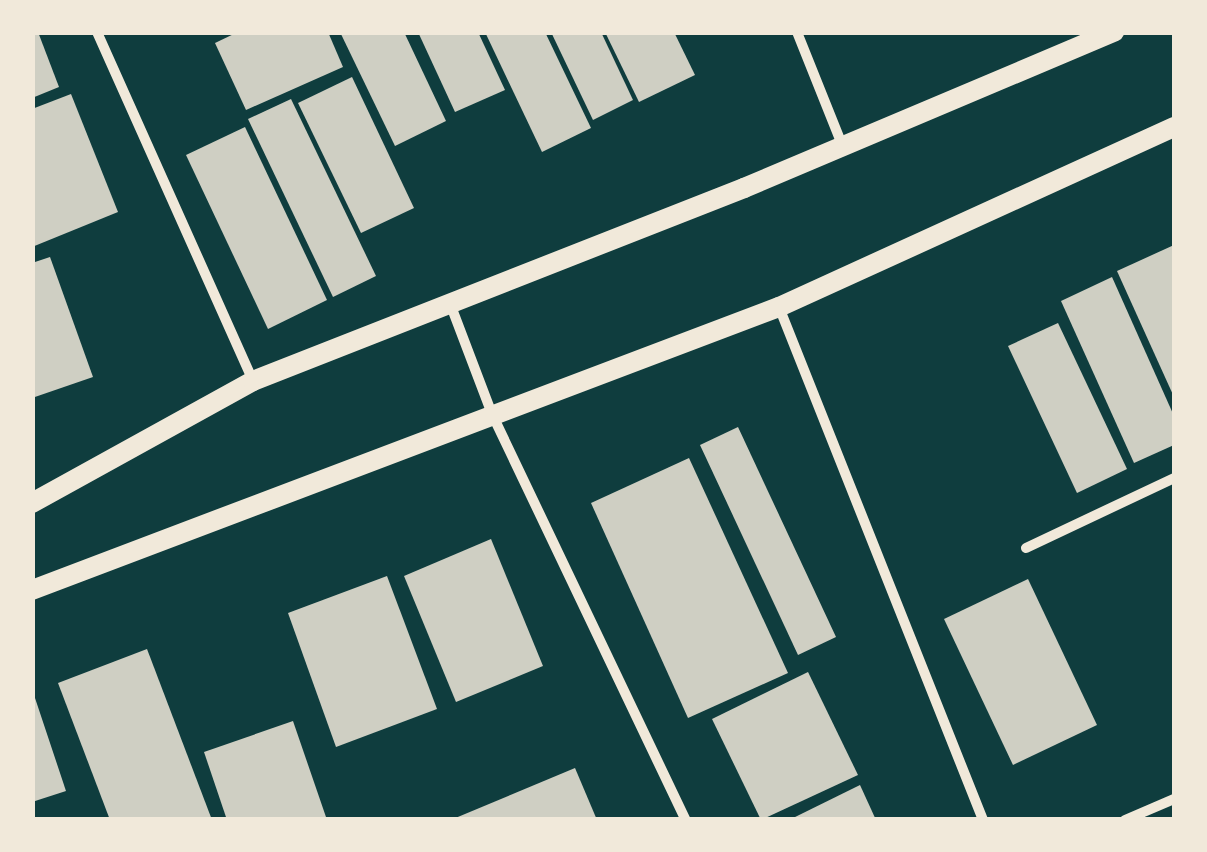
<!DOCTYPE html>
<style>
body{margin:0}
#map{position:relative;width:1207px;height:852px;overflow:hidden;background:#0f3d3e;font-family:Poppins,sans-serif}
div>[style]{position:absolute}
.building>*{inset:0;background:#cfcfc3}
.minor>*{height:10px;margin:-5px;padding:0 5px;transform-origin:5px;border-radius:5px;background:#f1e9da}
.secondary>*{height:20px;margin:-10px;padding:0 10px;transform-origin:10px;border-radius:10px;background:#f1e9da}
span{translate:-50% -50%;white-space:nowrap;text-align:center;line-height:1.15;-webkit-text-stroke:10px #f1e9da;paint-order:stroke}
.frame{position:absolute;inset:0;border:35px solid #f1e9da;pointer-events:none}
</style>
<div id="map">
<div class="building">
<i style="clip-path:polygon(32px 32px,38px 32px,59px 87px,32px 98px)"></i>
<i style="clip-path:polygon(238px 32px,328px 32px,343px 67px,246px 110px,215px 43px)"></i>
<i style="clip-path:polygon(340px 32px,404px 32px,446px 121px,395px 146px)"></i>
<i style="clip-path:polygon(418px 32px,478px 32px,505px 90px,455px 112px)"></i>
<i style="clip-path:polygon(485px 32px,545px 32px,591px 128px,542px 152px)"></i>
<i style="clip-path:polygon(551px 32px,601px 32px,633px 100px,593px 120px)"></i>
<i style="clip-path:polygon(605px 32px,674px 32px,695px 75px,639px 102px)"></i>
<i style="clip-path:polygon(352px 77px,414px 208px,361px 233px,298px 103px)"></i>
<i style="clip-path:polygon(71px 94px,118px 212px,32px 247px,32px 109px)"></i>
<i style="clip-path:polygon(291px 99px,376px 276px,333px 297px,248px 119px)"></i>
<i style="clip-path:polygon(245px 127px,327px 300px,268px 329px,186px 155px)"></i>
<i style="clip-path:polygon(1174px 245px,1174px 397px,1117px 271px)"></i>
<i style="clip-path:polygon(50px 257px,93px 377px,32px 398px,32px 263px)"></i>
<i style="clip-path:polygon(1112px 277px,1174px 416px,1174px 445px,1134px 463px,1061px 301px)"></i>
<i style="clip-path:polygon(1058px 323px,1127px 469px,1077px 493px,1008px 346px)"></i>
<i style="clip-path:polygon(738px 427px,836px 637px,798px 655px,700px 445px)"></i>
<i style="clip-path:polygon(689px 458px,788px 673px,688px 718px,591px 503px)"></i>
<i style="clip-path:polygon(491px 539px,543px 666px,456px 702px,404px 576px)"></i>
<i style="clip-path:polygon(387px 576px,437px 709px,336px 747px,288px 613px)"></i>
<i style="clip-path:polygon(1028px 579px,1097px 725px,1013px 765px,944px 619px)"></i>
<i style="clip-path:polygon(147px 649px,212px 820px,110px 820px,58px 683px)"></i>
<i style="clip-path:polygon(808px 672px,858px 775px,761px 820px,712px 719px)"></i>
<i style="clip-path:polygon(32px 689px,66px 791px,32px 802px)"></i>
<i style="clip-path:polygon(293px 721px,327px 820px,227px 820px,204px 752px)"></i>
<i style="clip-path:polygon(575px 768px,597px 820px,453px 820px,453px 819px)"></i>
<i style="clip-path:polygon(860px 785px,876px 820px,789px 820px)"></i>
</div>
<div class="minor">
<i style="left:97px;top:32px;width:382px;rotate:65.9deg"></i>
<i style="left:797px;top:32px;width:124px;rotate:68.2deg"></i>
<i style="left:451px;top:306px;width:116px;rotate:69.2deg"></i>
<i style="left:492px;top:414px;width:450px;rotate:64.5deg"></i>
<i style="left:779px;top:307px;width:552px;rotate:68.31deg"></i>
<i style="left:1026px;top:548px;width:164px;rotate:-25.3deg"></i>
<i style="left:1125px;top:820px;width:53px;rotate:-23.2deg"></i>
</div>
<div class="secondary">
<i style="left:32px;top:503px;width:252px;rotate:-28.9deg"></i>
<i style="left:253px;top:381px;width:528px;rotate:-21.46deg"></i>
<i style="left:744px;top:188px;width:402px;rotate:-22.9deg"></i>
<i style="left:32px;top:590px;width:799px;rotate:-20.75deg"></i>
<i style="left:779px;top:307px;width:434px;rotate:-24.5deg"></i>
</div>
<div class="frame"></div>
</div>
